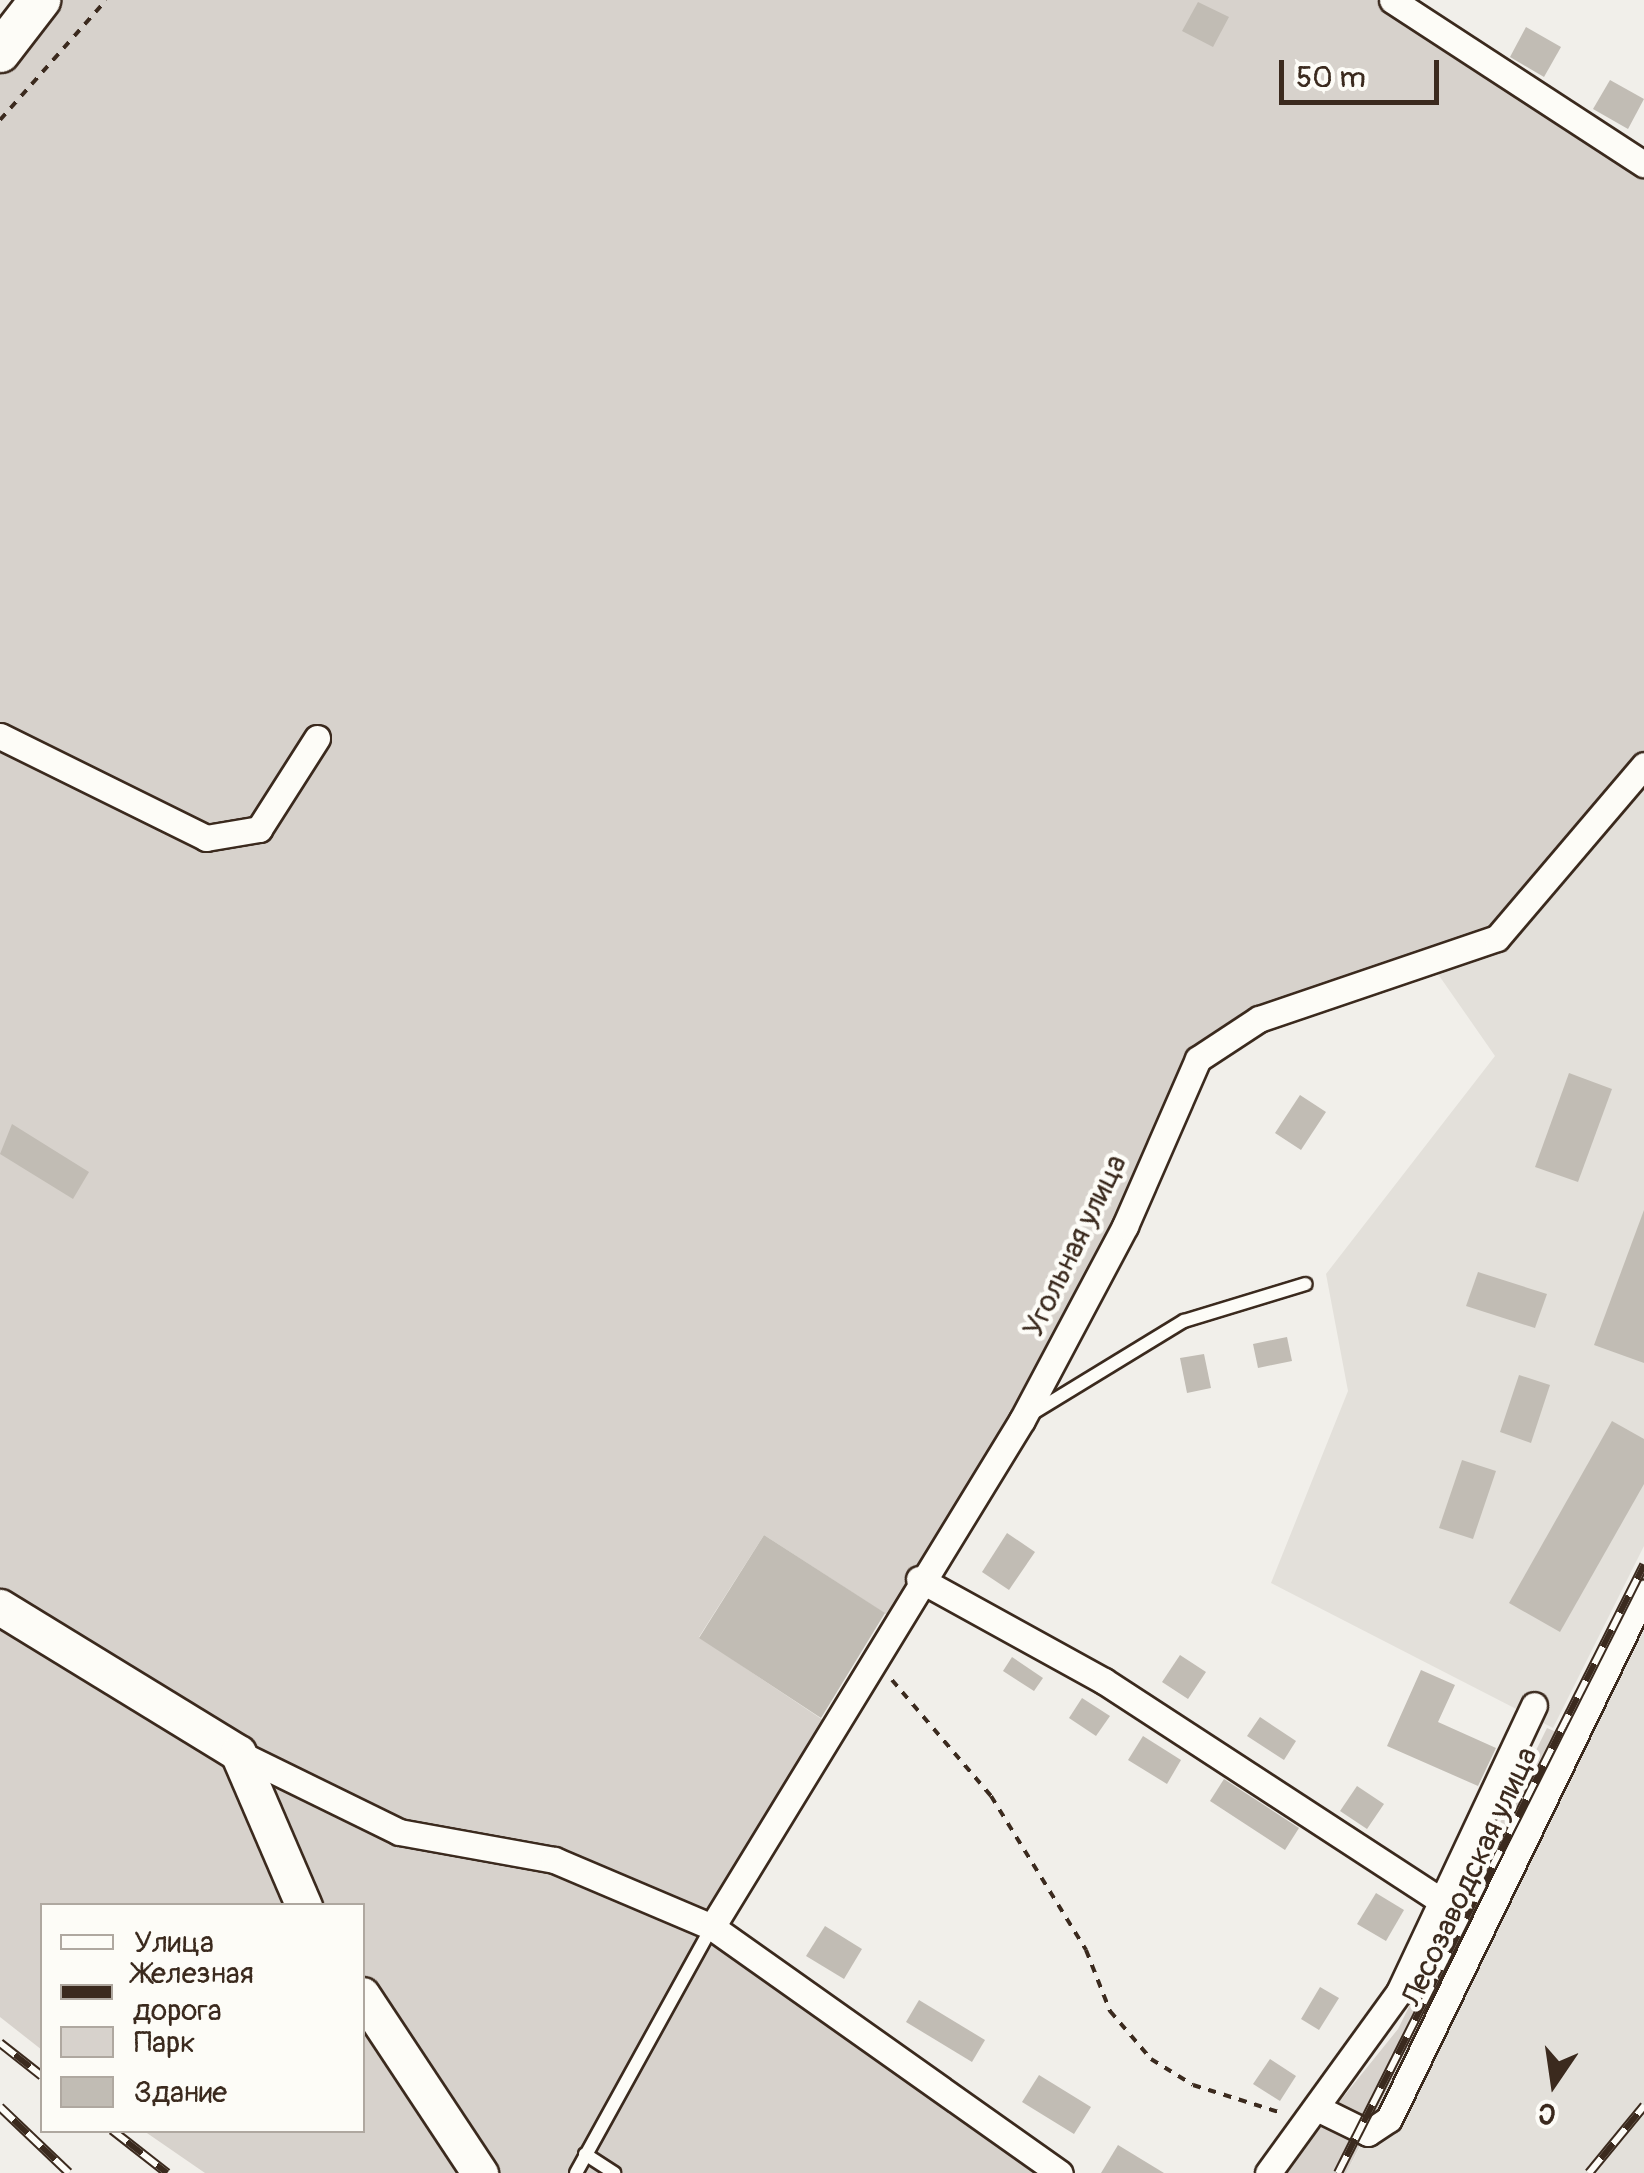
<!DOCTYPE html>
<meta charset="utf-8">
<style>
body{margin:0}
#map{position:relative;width:1644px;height:2173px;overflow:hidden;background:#f1efea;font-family:Pangolin,sans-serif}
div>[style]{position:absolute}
.built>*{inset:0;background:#e3e0da}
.green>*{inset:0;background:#d7d2cc}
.building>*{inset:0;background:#c1bcb4}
.path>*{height:4px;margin-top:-2px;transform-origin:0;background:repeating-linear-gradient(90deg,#3b2a1e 0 8px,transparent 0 16px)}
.roads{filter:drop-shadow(2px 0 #3b2a1e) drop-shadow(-2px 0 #3b2a1e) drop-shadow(0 2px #3b2a1e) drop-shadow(0 -2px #3b2a1e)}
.lane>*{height:12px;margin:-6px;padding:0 6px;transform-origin:6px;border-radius:6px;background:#fdfcf7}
.street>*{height:25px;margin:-12.5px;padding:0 12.5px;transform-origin:12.5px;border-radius:12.5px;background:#fdfcf7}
.secondary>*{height:35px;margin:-17.5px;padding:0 17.5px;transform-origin:17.5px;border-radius:17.5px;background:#fdfcf7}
.primary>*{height:40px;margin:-20px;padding:0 20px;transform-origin:20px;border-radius:20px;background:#fdfcf7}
.rail>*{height:10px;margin-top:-5px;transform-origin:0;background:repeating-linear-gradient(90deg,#fdfcf7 0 19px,#3b2a1e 0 38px);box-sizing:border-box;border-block:2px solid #3b2a1e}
span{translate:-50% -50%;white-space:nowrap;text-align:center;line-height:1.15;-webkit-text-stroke:9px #fdfcf7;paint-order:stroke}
.street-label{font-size:30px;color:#3b2a1e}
.legend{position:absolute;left:40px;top:1903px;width:325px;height:230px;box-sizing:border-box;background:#fdfcf7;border:2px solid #afa8a0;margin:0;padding:12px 18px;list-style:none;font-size:30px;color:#3b2a1e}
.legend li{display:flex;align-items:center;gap:20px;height:50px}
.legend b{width:50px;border:2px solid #afa8a0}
.north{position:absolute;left:1504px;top:2033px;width:100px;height:100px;-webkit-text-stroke:8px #fdfcf7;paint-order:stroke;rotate:193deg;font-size:28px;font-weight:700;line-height:40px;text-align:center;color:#3b2a1e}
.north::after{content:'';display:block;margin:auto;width:35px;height:45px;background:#3b2a1e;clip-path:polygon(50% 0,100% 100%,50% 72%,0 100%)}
.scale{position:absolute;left:1279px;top:60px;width:160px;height:45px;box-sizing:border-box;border:5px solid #3b2a1e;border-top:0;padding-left:12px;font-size:30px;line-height:35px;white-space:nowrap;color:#3b2a1e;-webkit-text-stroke:8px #fdfcf7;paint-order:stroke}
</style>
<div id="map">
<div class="built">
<i style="clip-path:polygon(1644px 765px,1644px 1546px,1553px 1728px,1271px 1583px,1348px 1391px,1326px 1274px,1495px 1056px,1431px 964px)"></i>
<i style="clip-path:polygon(1644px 1593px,1644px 2173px,1346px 2173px,1368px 2133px)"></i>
</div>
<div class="green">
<i style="clip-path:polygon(40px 0,1407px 0,1644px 164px,1644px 765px,1497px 938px,1259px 1019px,1198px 1059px,1125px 1226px,895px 1620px,764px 1535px,699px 1637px,832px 1726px,712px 1927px,1050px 2173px,205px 2173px,144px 2131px,362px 2130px,362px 1906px,42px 1906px,42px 2050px,0 2017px,0 52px)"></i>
<i style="clip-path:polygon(1547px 1728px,1572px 1739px,1346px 2173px,1282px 2173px,1398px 2029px)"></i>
</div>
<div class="building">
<i style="clip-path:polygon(1198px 2px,1229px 17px,1213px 47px,1182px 31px)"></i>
<i style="clip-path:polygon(1526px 27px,1561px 47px,1544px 77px,1510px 57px)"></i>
<i style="clip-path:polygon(1610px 80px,1644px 99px,1628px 129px,1593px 109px)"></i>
<i style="clip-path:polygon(1569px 1073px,1612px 1089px,1578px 1182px,1535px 1167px)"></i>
<i style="clip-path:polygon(1300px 1095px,1326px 1112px,1301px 1150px,1275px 1133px)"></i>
<i style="clip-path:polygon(12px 1124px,89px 1172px,73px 1199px,0 1154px)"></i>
<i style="clip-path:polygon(1644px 1210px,1644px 1363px,1594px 1345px)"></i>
<i style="clip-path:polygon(1478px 1272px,1547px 1294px,1535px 1328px,1466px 1306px)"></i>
<i style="clip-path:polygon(1287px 1337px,1292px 1361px,1258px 1368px,1253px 1344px)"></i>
<i style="clip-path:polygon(1204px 1354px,1211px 1388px,1187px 1393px,1180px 1358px)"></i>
<i style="clip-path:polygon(1519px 1375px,1550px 1385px,1531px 1443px,1500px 1432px)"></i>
<i style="clip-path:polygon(1612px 1421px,1644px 1439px,1644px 1484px,1560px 1632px,1509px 1603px)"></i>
<i style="clip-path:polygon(1462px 1460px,1496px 1471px,1473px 1539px,1439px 1528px)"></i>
<i style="clip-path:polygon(1007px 1533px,1035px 1552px,1009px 1590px,982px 1572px)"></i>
<i style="clip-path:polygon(764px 1535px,885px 1613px,821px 1718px,699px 1638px)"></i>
<i style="clip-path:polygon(1180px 1655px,1206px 1672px,1188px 1699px,1162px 1682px)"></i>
<i style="clip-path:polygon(1012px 1657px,1043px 1678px,1034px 1691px,1003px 1671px)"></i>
<i style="clip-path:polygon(1421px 1670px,1455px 1685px,1438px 1722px,1496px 1748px,1478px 1786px,1387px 1746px)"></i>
<i style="clip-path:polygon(1082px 1698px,1110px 1716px,1096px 1736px,1069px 1718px)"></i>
<i style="clip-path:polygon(1260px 1717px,1296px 1741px,1284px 1760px,1247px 1736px)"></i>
<i style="clip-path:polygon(1143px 1736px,1181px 1760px,1167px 1784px,1128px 1760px)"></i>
<i style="clip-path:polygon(1224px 1779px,1299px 1828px,1285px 1850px,1210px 1801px)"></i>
<i style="clip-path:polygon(1357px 1786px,1384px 1804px,1367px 1829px,1340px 1811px)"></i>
<i style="clip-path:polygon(1376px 1893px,1404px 1910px,1386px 1941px,1357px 1924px)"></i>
<i style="clip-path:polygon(825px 1926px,862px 1949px,844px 1979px,806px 1956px)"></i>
<i style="clip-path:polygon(1320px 1987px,1339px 1998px,1319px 2030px,1301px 2019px)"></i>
<i style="clip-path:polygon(919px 2000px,985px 2040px,972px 2062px,906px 2022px)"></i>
<i style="clip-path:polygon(1270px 2059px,1296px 2076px,1280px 2101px,1253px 2084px)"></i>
<i style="clip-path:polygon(1039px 2075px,1091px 2107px,1074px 2134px,1022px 2102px)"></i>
<i style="clip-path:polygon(1118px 2145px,1164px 2173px,1101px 2173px)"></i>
</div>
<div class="path">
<i style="left:0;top:120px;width:160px;rotate:-48.5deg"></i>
<i style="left:892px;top:1680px;width:153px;rotate:49.5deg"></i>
<i style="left:991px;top:1796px;width:181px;rotate:58.3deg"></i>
<i style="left:1086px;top:1950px;width:66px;rotate:68.5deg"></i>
<i style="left:1110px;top:2011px;width:63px;rotate:49.5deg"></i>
<i style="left:1151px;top:2059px;width:49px;rotate:31.8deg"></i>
<i style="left:1193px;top:2085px;width:93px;rotate:17.5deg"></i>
</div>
<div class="roads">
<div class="lane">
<i style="left:1033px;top:1413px;width:177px;rotate:-31.4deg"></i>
<i style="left:1184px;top:1321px;width:127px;rotate:-16.9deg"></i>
<i style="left:585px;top:2154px;width:35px;rotate:33deg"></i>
<i style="left:576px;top:2173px;width:281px;rotate:-61.1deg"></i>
</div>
<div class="street">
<i style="left:1392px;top:0;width:301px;rotate:33.1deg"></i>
<i style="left:0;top:736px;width:230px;rotate:26.3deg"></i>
<i style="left:206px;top:838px;width:54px;rotate:-9.6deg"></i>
<i style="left:259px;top:829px;width:108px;rotate:-57.5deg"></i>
<i style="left:919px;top:1579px;width:211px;rotate:28.9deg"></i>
<i style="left:1104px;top:1681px;width:410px;rotate:33.1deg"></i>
<i style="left:238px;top:1753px;width:179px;rotate:26.1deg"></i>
<i style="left:399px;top:1832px;width:158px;rotate:10.2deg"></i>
<i style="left:554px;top:1860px;width:172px;rotate:23deg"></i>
<i style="left:712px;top:1927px;width:426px;rotate:35.3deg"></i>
<i style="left:712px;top:1927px;width:594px;rotate:-58.56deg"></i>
<i style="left:1022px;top:1420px;width:220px;rotate:-62deg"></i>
<i style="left:1125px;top:1226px;width:182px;rotate:-66.4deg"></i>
<i style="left:1198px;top:1059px;width:73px;rotate:-33.3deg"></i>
<i style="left:1259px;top:1019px;width:251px;rotate:-18.8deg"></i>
<i style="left:1497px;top:938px;width:227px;rotate:-49.6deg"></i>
<i style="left:1321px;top:2110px;width:52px;rotate:26.1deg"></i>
<i style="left:1368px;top:2133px;width:25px;rotate:-34deg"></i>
<i style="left:1389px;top:2119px;width:585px;rotate:-64.14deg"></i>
<i style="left:1268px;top:2173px;width:223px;rotate:-54.1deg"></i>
<i style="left:1399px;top:1992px;width:317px;rotate:-64.8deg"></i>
</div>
<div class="secondary">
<i style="left:0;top:1607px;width:279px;rotate:31.5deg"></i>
<i style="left:238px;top:1753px;width:167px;rotate:66.7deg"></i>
<i style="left:362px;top:1995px;width:214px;rotate:56.5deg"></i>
</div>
<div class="primary">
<i style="left:0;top:52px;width:66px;rotate:-52.4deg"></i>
</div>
</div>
<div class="rail">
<i style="left:0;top:2043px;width:53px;rotate:38.2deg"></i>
<i style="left:0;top:2107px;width:95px;rotate:43.7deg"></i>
<i style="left:112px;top:2130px;width:70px;rotate:38deg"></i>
<i style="left:1338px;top:2173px;width:681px;rotate:-63.28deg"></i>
<i style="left:1589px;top:2173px;width:87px;rotate:-50.6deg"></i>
</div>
<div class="street-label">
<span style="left:1075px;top:1246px;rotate:-64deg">Угольная улица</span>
<span style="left:1470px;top:1877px;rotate:-65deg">Лесозаводская улица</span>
</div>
<ul class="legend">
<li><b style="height:12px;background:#fdfcf7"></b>Улица</li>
<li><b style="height:12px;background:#3b2a1e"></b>Железная дорога</li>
<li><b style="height:28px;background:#d7d2cc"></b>Парк</li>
<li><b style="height:28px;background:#c1bcb4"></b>Здание</li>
</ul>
<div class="north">С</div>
<div class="scale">50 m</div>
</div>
